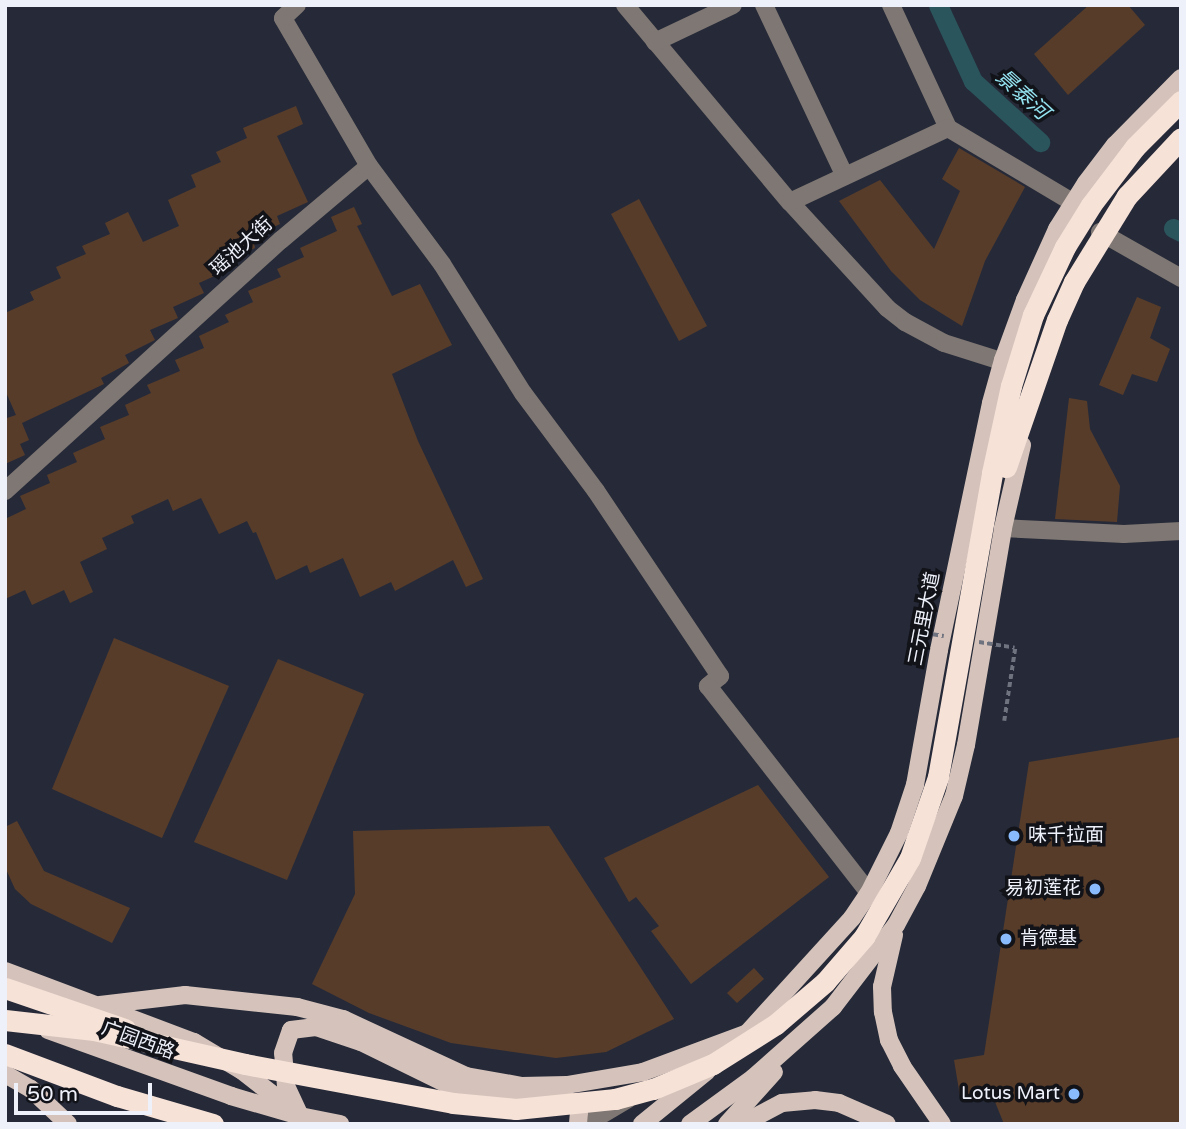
<!DOCTYPE html>
<meta charset="utf-8">
<style>
body{margin:0}
#map{position:relative;width:1186px;height:1129px;overflow:hidden;background:#262a38;font-family:"Varela Round","Noto Sans SC",sans-serif}
div>[style]{position:absolute}
.canal>*{height:19px;margin:-9.5px;padding:0 9.5px;transform-origin:9.5px;border-radius:9.5px;background:#2a555c}
.building>*{inset:0;background:#583c2a}
.path>*{height:3.5px;margin-top:-1.75px;transform-origin:0;background:repeating-linear-gradient(90deg,#6f727f 0 5px,transparent 0 8.5px)}
.minor>*{height:18px;margin:-9px;padding:0 9px;transform-origin:9px;border-radius:9px;background:#7f7773}
.major>*{height:18px;margin:-9px;padding:0 9px;transform-origin:9px;border-radius:9px;background:#d5c3bb}
.highway>*{height:21px;margin:-10.5px;padding:0 10.5px;transform-origin:10.5px;border-radius:10.5px;background:#f7e2d8}
.path-bridge>*{height:3.5px;margin-top:-1.75px;transform-origin:0;background:repeating-linear-gradient(90deg,#6f727f 0 5px,transparent 0 8.5px)}
.highway-bridge>*{height:21px;margin:-10.5px;padding:0 10.5px;transform-origin:10.5px;border-radius:10.5px;background:#f7e2d8}
.dots>*{width:19px;height:19px;translate:-50% -50%;box-sizing:border-box;border:4px solid #111319;border-radius:50%}
span{translate:-50% -50%;white-space:nowrap;text-align:center;line-height:1.15;-webkit-text-stroke:7px #111319;paint-order:stroke}
.street-label{font-size:19px;color:#eef0fa}
.poi-label{font-size:19px;color:#eef0fa}
.left{translate:0 -50%;text-align:left}
.right{translate:-100% -50%;text-align:right}
.water-label{font-size:21px;color:#95e4f1;font-style:italic}
.frame{position:absolute;inset:0;border:7px solid #eef0fa;pointer-events:none}
.scale{position:absolute;left:14px;top:1083px;width:138px;height:32px;box-sizing:border-box;border:4px solid #eef0fa;border-top:0;padding-left:9px;font-size:21px;line-height:24px;white-space:nowrap;color:#eef0fa;-webkit-text-stroke:5px #111319;paint-order:stroke}
</style>
<div id="map">
<div class="canal">
<i style="left:938px;top:5px;width:84px;rotate:65.3deg"></i>
<i style="left:973px;top:81px;width:91px;rotate:42.3deg"></i>
<i style="left:1173px;top:228px;width:9px;rotate:27deg"></i>
</div>
<div class="building">
<i style="clip-path:polygon(1089px 5px,1128px 5px,1145px 25px,1068px 95px,1034px 54px)"></i>
<i style="clip-path:polygon(296px 106px,303px 124px,277px 136px,308px 202px,277px 216px,280px 224px,253px 237px,255px 248px,224px 262px,228px 270px,199px 283px,204px 293px,173px 307px,178px 318px,150px 330px,155px 340px,125px 355px,129px 363px,101px 378px,104px 384px,22px 423px,29px 440px,20px 444px,25px 455px,5px 464px,5px 414px,7px 418px,16px 415px,5px 390px,5px 313px,34px 300px,30px 292px,61px 278px,56px 267px,86px 254px,82px 246px,110px 234px,105px 223px,128px 212px,143px 242px,179px 226px,168px 200px,196px 187px,191px 175px,221px 162px,216px 152px,247px 138px,243px 128px)"></i>
<i style="clip-path:polygon(959px 148px,1025px 187px,985px 261px,962px 326px,920px 300px,891px 271px,839px 201px,880px 180px,934px 249px,960px 191px,942px 179px)"></i>
<i style="clip-path:polygon(639px 199px,707px 326px,679px 341px,611px 214px)"></i>
<i style="clip-path:polygon(354px 207px,362px 224px,357px 226px,392px 296px,420px 284px,452px 345px,392px 374px,418px 441px,483px 579px,466px 587px,453px 560px,395px 591px,391px 582px,360px 597px,343px 558px,310px 573px,307px 565px,276px 580px,256px 532px,253px 533px,247px 521px,219px 534px,201px 498px,173px 511px,168px 499px,131px 516px,134px 523px,102px 538px,107px 549px,80px 562px,93px 592px,70px 603px,64px 590px,32px 605px,25px 590px,5px 599px,5px 519px,26px 509px,20px 496px,50px 483px,47px 475px,77px 462px,73px 453px,105px 439px,100px 427px,129px 415px,125px 405px,151px 393px,147px 385px,180px 371px,175px 360px,204px 348px,199px 336px,229px 322px,225px 315px,253px 302px,248px 291px,281px 277px,277px 269px,304px 257px,300px 248px,337px 231px,331px 217px)"></i>
<i style="clip-path:polygon(1137px 297px,1161px 307px,1150px 338px,1170px 349px,1157px 382px,1132px 374px,1123px 395px,1099px 385px)"></i>
<i style="clip-path:polygon(1069px 398px,1087px 401px,1090px 429px,1120px 486px,1117px 522px,1055px 519px)"></i>
<i style="clip-path:polygon(114px 638px,229px 686px,162px 838px,52px 789px)"></i>
<i style="clip-path:polygon(278px 659px,364px 694px,287px 880px,194px 842px)"></i>
<i style="clip-path:polygon(1181px 737px,1181px 1124px,1004px 1124px,991px 1092px,960px 1096px,954px 1060px,984px 1055px,1029px 762px)"></i>
<i style="clip-path:polygon(758px 785px,829px 877px,691px 984px,651px 931px,659px 926px,636px 897px,629px 902px,604px 858px)"></i>
<i style="clip-path:polygon(17px 821px,44px 871px,130px 908px,112px 943px,31px 904px,15px 889px,5px 867px,5px 827px)"></i>
<i style="clip-path:polygon(549px 826px,674px 1019px,606px 1052px,556px 1058px,451px 1043px,369px 1013px,312px 984px,355px 894px,353px 831px)"></i>
<i style="clip-path:polygon(754px 968px,764px 979px,737px 1003px,727px 993px)"></i>
</div>
<div class="path">
<i style="left:1004px;top:721px;width:74px;rotate:-81.4deg"></i>
</div>
<div class="minor">
<i style="left:625px;top:5px;width:257px;rotate:50.1deg"></i>
<i style="left:790px;top:202px;width:144px;rotate:47.5deg"></i>
<i style="left:887px;top:308px;width:23px;rotate:38deg"></i>
<i style="left:905px;top:322px;width:44px;rotate:28.3deg"></i>
<i style="left:944px;top:343px;width:77px;rotate:17.5deg"></i>
<i style="left:764px;top:5px;width:189px;rotate:64.7deg"></i>
<i style="left:891px;top:5px;width:136px;rotate:65.1deg"></i>
<i style="left:948px;top:128px;width:144px;rotate:30.8deg"></i>
<i style="left:655px;top:42px;width:86px;rotate:-25.4deg"></i>
<i style="left:369px;top:166px;width:122px;rotate:53.3deg"></i>
<i style="left:442px;top:264px;width:152px;rotate:57.9deg"></i>
<i style="left:523px;top:393px;width:122px;rotate:53.3deg"></i>
<i style="left:596px;top:491px;width:223px;rotate:56.2deg"></i>
<i style="left:720px;top:676px;width:16px;rotate:140deg"></i>
<i style="left:708px;top:686px;width:262px;rotate:52.1deg"></i>
<i style="left:790px;top:202px;width:174px;rotate:-25.1deg"></i>
<i style="left:1100px;top:232px;width:93px;rotate:29.6deg"></i>
<i style="left:5px;top:491px;width:373px;rotate:-42.3deg"></i>
<i style="left:281px;top:240px;width:115px;rotate:-40.1deg"></i>
<i style="left:369px;top:166px;width:171px;rotate:-120.2deg"></i>
<i style="left:283px;top:18px;width:19px;rotate:-43deg"></i>
<i style="left:1003px;top:528px;width:121px;rotate:2.8deg"></i>
<i style="left:1124px;top:534px;width:57px;rotate:-3deg"></i>
<i style="left:586px;top:1124px;width:49px;rotate:-30.8deg"></i>
</div>
<div class="major">
<i style="left:894px;top:935px;width:53px;rotate:103deg"></i>
<i style="left:882px;top:987px;width:25px;rotate:88deg"></i>
<i style="left:883px;top:1012px;width:29px;rotate:78deg"></i>
<i style="left:889px;top:1040px;width:29px;rotate:63deg"></i>
<i style="left:902px;top:1066px;width:70px;rotate:55.4deg"></i>
<i style="left:5px;top:971px;width:202px;rotate:20.6deg"></i>
<i style="left:194px;top:1042px;width:55px;rotate:30.8deg"></i>
<i style="left:241px;top:1070px;width:67px;rotate:37.7deg"></i>
<i style="left:100px;top:1005px;width:86px;rotate:-6.7deg"></i>
<i style="left:185px;top:995px;width:113px;rotate:6.1deg"></i>
<i style="left:297px;top:1007px;width:48px;rotate:14.6deg"></i>
<i style="left:343px;top:1019px;width:136px;rotate:24.9deg"></i>
<i style="left:466px;top:1076px;width:57px;rotate:10.1deg"></i>
<i style="left:522px;top:1086px;width:45px;rotate:-1.3deg"></i>
<i style="left:567px;top:1085px;width:77px;rotate:-9.7deg"></i>
<i style="left:643px;top:1072px;width:112px;rotate:-20.4deg"></i>
<i style="left:48px;top:1030px;width:195px;rotate:19.8deg"></i>
<i style="left:231px;top:1096px;width:72px;rotate:16.2deg"></i>
<i style="left:300px;top:1116px;width:41px;rotate:11.3deg"></i>
<i style="left:741px;top:1040px;width:165px;rotate:-47.7deg"></i>
<i style="left:852px;top:918px;width:30px;rotate:-56deg"></i>
<i style="left:869px;top:893px;width:67px;rotate:-63.4deg"></i>
<i style="left:899px;top:833px;width:51px;rotate:-71.6deg"></i>
<i style="left:915px;top:785px;width:137px;rotate:-79.9deg"></i>
<i style="left:939px;top:650px;width:252px;rotate:-78.1deg"></i>
<i style="left:991px;top:403px;width:45px;rotate:-74.4deg"></i>
<i style="left:1003px;top:360px;width:64px;rotate:-69.9deg"></i>
<i style="left:1025px;top:300px;width:78px;rotate:-65.7deg"></i>
<i style="left:1057px;top:229px;width:54px;rotate:-57.8deg"></i>
<i style="left:1086px;top:183px;width:48px;rotate:-52.7deg"></i>
<i style="left:1115px;top:145px;width:94px;rotate:-45.4deg"></i>
<i style="left:5px;top:1074px;width:30px;rotate:30deg"></i>
<i style="left:31px;top:1089px;width:51px;rotate:43.4deg"></i>
<i style="left:300px;top:1116px;width:33px;rotate:-115deg"></i>
<i style="left:286px;top:1086px;width:33px;rotate:-95deg"></i>
<i style="left:283px;top:1053px;width:24px;rotate:-71deg"></i>
<i style="left:291px;top:1030px;width:25px;rotate:-7deg"></i>
<i style="left:316px;top:1027px;width:47px;rotate:18.4deg"></i>
<i style="left:361px;top:1042px;width:105px;rotate:26.1deg"></i>
<i style="left:455px;top:1088px;width:40px;rotate:13deg"></i>
<i style="left:494px;top:1097px;width:68px;rotate:0.8deg"></i>
<i style="left:562px;top:1098px;width:14px;rotate:25deg"></i>
<i style="left:575px;top:1104px;width:9px;rotate:63deg"></i>
<i style="left:579px;top:1112px;width:12px;rotate:95deg"></i>
<i style="left:642px;top:1124px;width:84px;rotate:-39.2deg"></i>
<i style="left:690px;top:1124px;width:78px;rotate:-36.1deg"></i>
<i style="left:753px;top:1078px;width:107px;rotate:-41.6deg"></i>
<i style="left:833px;top:1007px;width:103px;rotate:-52.5deg"></i>
<i style="left:896px;top:925px;width:44px;rotate:-61.7deg"></i>
<i style="left:917px;top:886px;width:97px;rotate:-67.7deg"></i>
<i style="left:954px;top:796px;width:52px;rotate:-76.8deg"></i>
<i style="left:966px;top:745px;width:220px;rotate:-80.3deg"></i>
<i style="left:1003px;top:528px;width:85px;rotate:-77.1deg"></i>
<i style="left:727px;top:1124px;width:70px;rotate:-47.9deg"></i>
<i style="left:742px;top:1124px;width:45px;rotate:-27.7deg"></i>
<i style="left:782px;top:1103px;width:33px;rotate:-5deg"></i>
<i style="left:815px;top:1100px;width:24px;rotate:7deg"></i>
<i style="left:839px;top:1103px;width:52px;rotate:23.6deg"></i>
</div>
<div class="highway">
<i style="left:5px;top:988px;width:127px;rotate:18.9deg"></i>
<i style="left:5px;top:1054px;width:120px;rotate:20.6deg"></i>
<i style="left:117px;top:1096px;width:100px;rotate:16.3deg"></i>
</div>
<div class="path-bridge">
<i style="left:925px;top:633px;width:19px;rotate:9deg"></i>
<i style="left:979px;top:642px;width:36px;rotate:9deg"></i>
</div>
<div class="highway-bridge">
<i style="left:1006px;top:467px;width:156px;rotate:-70.9deg"></i>
<i style="left:1057px;top:320px;width:42px;rotate:-65.9deg"></i>
<i style="left:1074px;top:282px;width:101px;rotate:-58.4deg"></i>
<i style="left:1127px;top:196px;width:79px;rotate:-47deg"></i>
<i style="left:5px;top:1020px;width:90px;rotate:6.4deg"></i>
<i style="left:94px;top:1030px;width:155px;rotate:12.7deg"></i>
<i style="left:245px;top:1064px;width:212px;rotate:10.6deg"></i>
<i style="left:453px;top:1103px;width:63px;rotate:5.4deg"></i>
<i style="left:516px;top:1109px;width:100px;rotate:-5.8deg"></i>
<i style="left:615px;top:1099px;width:39px;rotate:-15deg"></i>
<i style="left:653px;top:1089px;width:65px;rotate:-22.6deg"></i>
<i style="left:713px;top:1064px;width:75px;rotate:-32.4deg"></i>
<i style="left:776px;top:1024px;width:65px;rotate:-40.6deg"></i>
<i style="left:825px;top:982px;width:60px;rotate:-49.1deg"></i>
<i style="left:864px;top:937px;width:91px;rotate:-59.8deg"></i>
<i style="left:910px;top:858px;width:86px;rotate:-70.9deg"></i>
<i style="left:938px;top:777px;width:309px;rotate:-79.9deg"></i>
<i style="left:992px;top:473px;width:89px;rotate:-77.7deg"></i>
<i style="left:1011px;top:386px;width:74px;rotate:-72.8deg"></i>
<i style="left:1033px;top:315px;width:75px;rotate:-64.8deg"></i>
<i style="left:1065px;top:247px;width:49px;rotate:-58.2deg"></i>
<i style="left:1091px;top:205px;width:73px;rotate:-52.8deg"></i>
<i style="left:1135px;top:147px;width:65px;rotate:-45deg"></i>
</div>
<div class="dots">
<i style="left:1014px;top:836px;background:#89bafc"></i>
<i style="left:1095px;top:889px;background:#89bafc"></i>
<i style="left:1006px;top:939px;background:#89bafc"></i>
<i style="left:1074px;top:1094px;background:#89bafc"></i>
</div>
<div class="street-label">
<span style="left:242px;top:247px;rotate:-42deg">瑶池大街</span>
<span style="left:925px;top:619px;rotate:-79deg">三元里大道</span>
<span style="left:138px;top:1041px;rotate:20deg">广园西路</span>
</div>
<div class="poi-label">
<span class="left" style="left:1028px;top:836px">味千拉面</span>
<span class="right" style="left:1081px;top:889px">易初莲花</span>
<span class="left" style="left:1020px;top:939px">肯德基</span>
<span class="right" style="left:1060px;top:1094px">Lotus Mart</span>
</div>
<div class="water-label">
<span style="left:1022px;top:95px;rotate:42deg">景泰河</span>
</div>
<div class="frame"></div>
<div class="scale">50 m</div>
</div>
